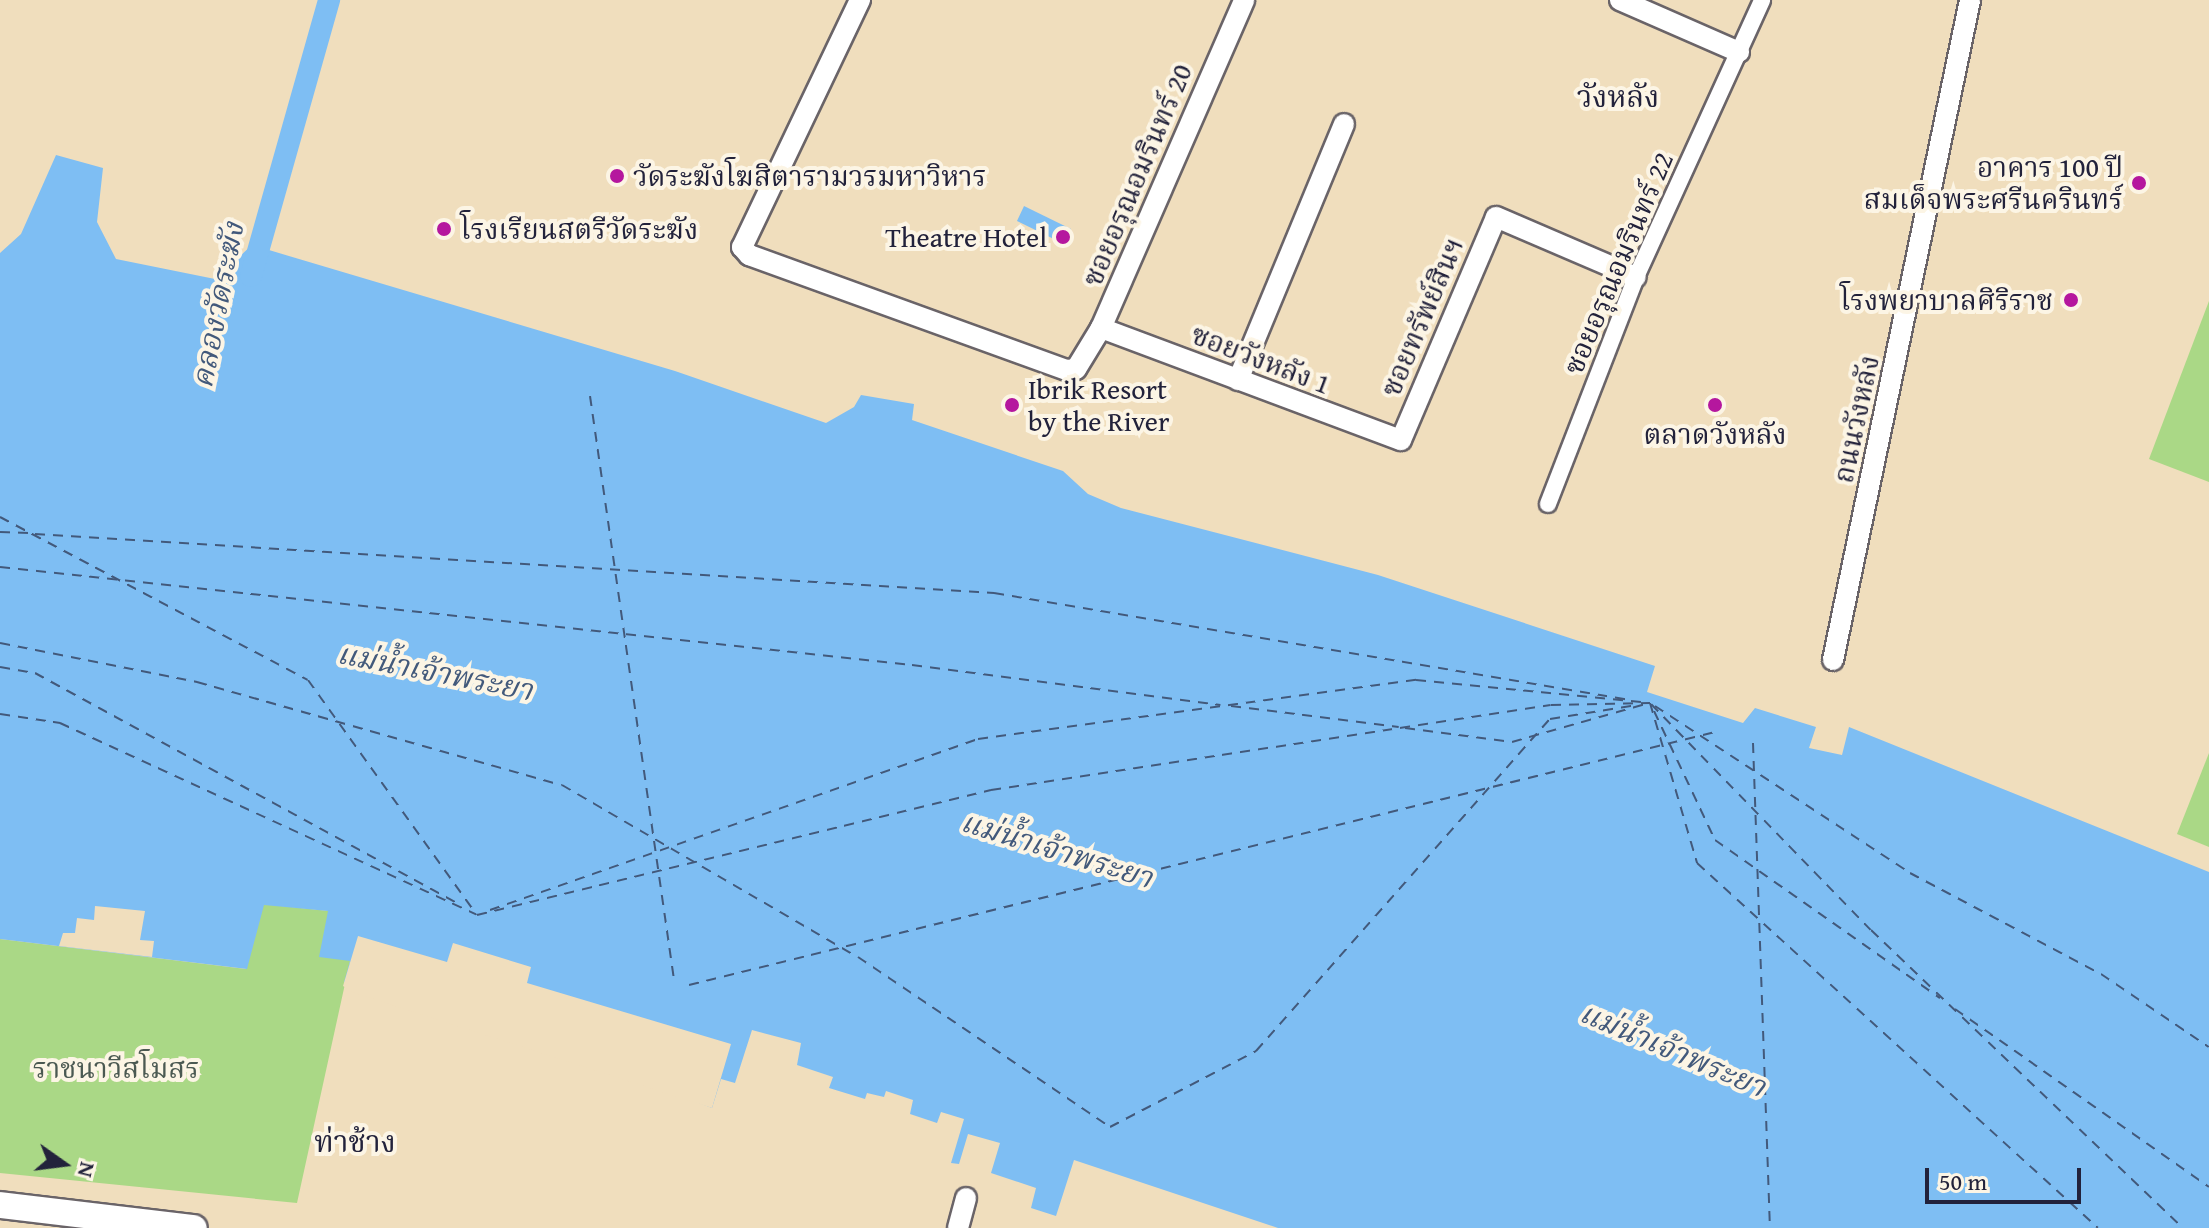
<!DOCTYPE html>
<meta charset="utf-8">
<style>
body{margin:0}
#map{position:relative;width:2209px;height:1228px;overflow:hidden;background:#f0debd;font-family:"Gentium Book Plus","Noto Serif Thai",serif}
div>[style]{position:absolute}
.green>*{inset:0;background:#aad886}
.water>*{inset:0;background:#7ebef3}
.pier>*{inset:0;background:#f0debd}
.canal>*{height:22px;margin:-11px;padding:0 11px;transform-origin:11px;border-radius:11px;background:#7ebef3}
.ferry>*{height:2px;margin-top:-1px;transform-origin:0;background:repeating-linear-gradient(90deg,#42597b 0 10px,transparent 0 18px)}
.roads{filter:drop-shadow(2px 0 #6a6468) drop-shadow(-2px 0 #6a6468) drop-shadow(0 2px #6a6468) drop-shadow(0 -2px #6a6468)}
.pedestrian>*{height:16px;margin:-8px;padding:0 8px;transform-origin:8px;border-radius:8px;background:#fff}
.minor>*{height:20px;margin:-10px;padding:0 10px;transform-origin:10px;border-radius:10px;background:#fff}
.tertiary>*{height:26px;margin:-13px;padding:0 13px;transform-origin:13px;border-radius:13px;background:#fff}
.dots>*{width:22px;height:22px;translate:-50% -50%;box-sizing:border-box;border:4px solid #fcf5e5;border-radius:50%}
span{translate:-50% -50%;white-space:nowrap;text-align:center;line-height:1.15;-webkit-text-stroke:8px #fcf5e5;paint-order:stroke}
.poi-label{font-size:28px;color:#22223b}
.right{translate:-100% -50%;text-align:right}
.left{translate:0 -50%;text-align:left}
.street-label{font-size:28px;color:#22223b}
.park-label{font-size:28px;color:#4b5952}
.neighbourhood-label{font-size:30px;color:#22223b}
.water-label{font-size:30px;color:#42597b;font-style:italic}
.north{position:absolute;left:24px;top:1124px;width:80px;height:80px;-webkit-text-stroke:6px #fcf5e5;paint-order:stroke;rotate:104deg;font-size:22px;font-weight:700;line-height:32px;text-align:center;color:#22223b}
.north::after{content:'';display:block;margin:auto;width:28px;height:36px;background:#22223b;clip-path:polygon(50% 0,100% 100%,50% 72%,0 100%)}
.scale{position:absolute;left:1925px;top:1168px;width:156px;height:36px;box-sizing:border-box;border:4px solid #22223b;border-top:0;padding-left:10px;font-size:24px;line-height:28px;white-space:nowrap;color:#22223b;-webkit-text-stroke:6px #fcf5e5;paint-order:stroke}
</style>
<div id="map">
<div class="green">
<i style="clip-path:polygon(2209px 301px,2209px 482px,2149px 459px)"></i>
<i style="clip-path:polygon(2209px 753px,2209px 847px,2177px 834px)"></i>
<i style="clip-path:polygon(263px 904px,329px 911px,350px 961px,297px 1203px,0 1173px,0 939px,246px 969px)"></i>
</div>
<div class="water">
<i style="clip-path:polygon(56px 155px,103px 168px,97px 222px,116px 259px,215px 279px,252px 245px,675px 371px,826px 423px,854px 407px,861px 395px,914px 404px,912px 420px,1063px 471px,1088px 494px,1121px 508px,1378px 575px,1655px 666px,1647px 692px,1743px 723px,1755px 708px,1816px 727px,1809px 748px,1842px 755px,1849px 727px,2209px 872px,2209px 1228px,1278px 1228px,1074px 1160px,1056px 1216px,1031px 1208px,1036px 1188px,991px 1173px,1000px 1143px,968px 1134px,959px 1164px,951px 1163px,964px 1119px,941px 1112px,937px 1123px,910px 1114px,913px 1100px,886px 1091px,884px 1097px,867px 1093px,865px 1099px,829px 1088px,833px 1077px,797px 1065px,801px 1043px,752px 1030px,735px 1083px,721px 1079px,712px 1108px,568px 1053px,344px 982px,350px 961px,319px 957px,328px 911px,264px 905px,247px 969px,0 939px,0 253px,21px 234px)"></i>
<i style="clip-path:polygon(1024px 206px,1071px 229px,1064px 244px,1017px 221px)"></i>
</div>
<div class="pier">
<i style="clip-path:polygon(95px 906px,145px 911px,140px 940px,154px 941px,152px 957px,59px 946px,63px 933px,75px 933px,77px 918px,94px 920px)"></i>
<i style="clip-path:polygon(358px 936px,447px 962px,453px 943px,531px 967px,527px 983px,731px 1044px,712px 1108px,355px 993px,343px 986px)"></i>
</div>
<div class="canal">
<i style="left:251px;top:276px;width:287px;rotate:-74.2deg"></i>
</div>
<div class="ferry">
<i style="left:590px;top:396px;width:590px;rotate:81.81deg"></i>
<i style="left:0;top:517px;width:348px;rotate:27.9deg"></i>
<i style="left:308px;top:680px;width:289px;rotate:54.3deg"></i>
<i style="left:477px;top:915px;width:529px;rotate:-13.67deg"></i>
<i style="left:991px;top:790px;width:566px;rotate:-8.63deg"></i>
<i style="left:1551px;top:705px;width:99px;rotate:-1.2deg"></i>
<i style="left:1650px;top:703px;width:167px;rotate:73.6deg"></i>
<i style="left:1697px;top:863px;width:542px;rotate:42.31deg"></i>
<i style="left:0;top:532px;width:29px;rotate:2deg"></i>
<i style="left:35px;top:534px;width:961px;rotate:3.52deg"></i>
<i style="left:994px;top:593px;width:645px;rotate:9.55deg"></i>
<i style="left:0;top:567px;width:917px;rotate:6.13deg"></i>
<i style="left:912px;top:665px;width:311px;rotate:7.4deg"></i>
<i style="left:0;top:643px;width:201px;rotate:11.2deg"></i>
<i style="left:197px;top:682px;width:379px;rotate:15.8deg"></i>
<i style="left:562px;top:785px;width:342px;rotate:30.2deg"></i>
<i style="left:858px;top:957px;width:304px;rotate:34deg"></i>
<i style="left:1110px;top:1127px;width:165px;rotate:-27.5deg"></i>
<i style="left:1256px;top:1051px;width:443px;rotate:-48.5deg"></i>
<i style="left:1550px;top:719px;width:88px;rotate:-9.1deg"></i>
<i style="left:0;top:667px;width:36px;rotate:10deg"></i>
<i style="left:35px;top:673px;width:486px;rotate:28.6deg"></i>
<i style="left:1651px;top:704px;width:315px;rotate:45.8deg"></i>
<i style="left:1871px;top:930px;width:431px;rotate:43.7deg"></i>
<i style="left:1231px;top:706px;width:169px;rotate:7.1deg"></i>
<i style="left:1655px;top:706px;width:305px;rotate:33.2deg"></i>
<i style="left:1910px;top:873px;width:216px;rotate:27.9deg"></i>
<i style="left:2101px;top:974px;width:130px;rotate:34.1deg"></i>
<i style="left:1654px;top:711px;width:143px;rotate:64.7deg"></i>
<i style="left:1715px;top:840px;width:275px;rotate:35.1deg"></i>
<i style="left:0;top:714px;width:61px;rotate:8.5deg"></i>
<i style="left:60px;top:723px;width:458px;rotate:24.7deg"></i>
<i style="left:1405px;top:728px;width:108px;rotate:7.5deg"></i>
<i style="left:1512px;top:742px;width:138px;rotate:-15.9deg"></i>
<i style="left:1753px;top:743px;width:485px;rotate:88deg"></i>
<i style="left:490px;top:910px;width:517px;rotate:-19.31deg"></i>
<i style="left:978px;top:739px;width:442px;rotate:-7.7deg"></i>
<i style="left:1416px;top:680px;width:226px;rotate:5.6deg"></i>
<i style="left:689px;top:985px;width:1061px;rotate:-13.85deg"></i>
<i style="left:1955px;top:1009px;width:310px;rotate:35deg"></i>
</div>
<div class="roads">
<div class="pedestrian">
<i style="left:1548px;top:504px;width:243px;rotate:-68.8deg"></i>
<i style="left:1636px;top:277px;width:304px;rotate:-65.5deg"></i>
</div>
<div class="minor">
<i style="left:860px;top:0;width:274px;rotate:115.5deg"></i>
<i style="left:742px;top:247px;width:11px;rotate:49deg"></i>
<i style="left:749px;top:255px;width:338px;rotate:19.9deg"></i>
<i style="left:1067px;top:370px;width:9px;rotate:-6deg"></i>
<i style="left:1076px;top:369px;width:48px;rotate:-58.6deg"></i>
<i style="left:1101px;top:328px;width:358px;rotate:-66.4deg"></i>
<i style="left:1620px;top:0;width:130px;rotate:23.6deg"></i>
<i style="left:1101px;top:328px;width:320px;rotate:20.5deg"></i>
<i style="left:1401px;top:440px;width:242px;rotate:-66.9deg"></i>
<i style="left:1496px;top:217px;width:152px;rotate:23.2deg"></i>
<i style="left:1238px;top:380px;width:277px;rotate:-67.5deg"></i>
<i style="left:1833px;top:660px;width:674px;rotate:-78.27deg"></i>
<i style="left:958px;top:1228px;width:31px;rotate:-75deg"></i>
</div>
<div class="tertiary">
<i style="left:0;top:1205px;width:195px;rotate:6.8deg"></i>
</div>
</div>
<div class="dots">
<i style="left:617px;top:176px;background:#b5179e"></i>
<i style="left:2139px;top:183px;background:#b5179e"></i>
<i style="left:444px;top:229px;background:#b5179e"></i>
<i style="left:1063px;top:237px;background:#b5179e"></i>
<i style="left:2071px;top:300px;background:#b5179e"></i>
<i style="left:1012px;top:405px;background:#b5179e"></i>
<i style="left:1715px;top:405px;background:#b5179e"></i>
</div>
<div class="poi-label">
<span class="right" style="left:2123px;top:183px">อาคาร 100 ปี<br>สมเด็จพระศรีนครินทร์</span>
<span class="left" style="left:633px;top:176px">วัดระฆังโฆสิตารามวรมหาวิหาร</span>
<span class="left" style="left:460px;top:229px">โรงเรียนสตรีวัดระฆัง</span>
<span class="right" style="left:1047px;top:237px">Theatre Hotel</span>
<span class="right" style="left:2053px;top:300px">โรงพยาบาลศิริราช</span>
<span class="left" style="left:1028px;top:405px">Ibrik Resort<br>by the River</span>
<span style="left:1715px;top:434px">ตลาดวังหลัง</span>
</div>
<div class="street-label">
<span style="left:1137px;top:175px;rotate:-67deg">ซอยอรุณอมรินทร์ 20</span>
<span style="left:1618px;top:263px;rotate:-67deg">ซอยอรุณอมรินทร์ 22</span>
<span style="left:1422px;top:317px;rotate:-67deg">ซอยทรัพย์สินฯ</span>
<span style="left:1261px;top:359px;rotate:21deg">ซอยวังหลัง 1</span>
<span style="left:1856px;top:419px;rotate:-78deg">ถนนวังหลัง</span>
</div>
<div class="park-label">
<span style="left:116px;top:1068px">ราชนาวีสโมสร</span>
</div>
<div class="neighbourhood-label">
<span style="left:1618px;top:96px">วังหลัง</span>
<span style="left:355px;top:1141px">ท่าช้าง</span>
</div>
<div class="water-label">
<span style="left:217px;top:305px;rotate:-79deg">คลองวัดระฆัง</span>
<span style="left:435px;top:671px;rotate:11deg">แม่น้ำเจ้าพระยา</span>
<span style="left:1057px;top:849px;rotate:17deg">แม่น้ำเจ้าพระยา</span>
<span style="left:1673px;top:1049px;rotate:23deg">แม่น้ำเจ้าพระยา</span>
</div>
<div class="north">N</div>
<div class="scale">50 m</div>
</div>
